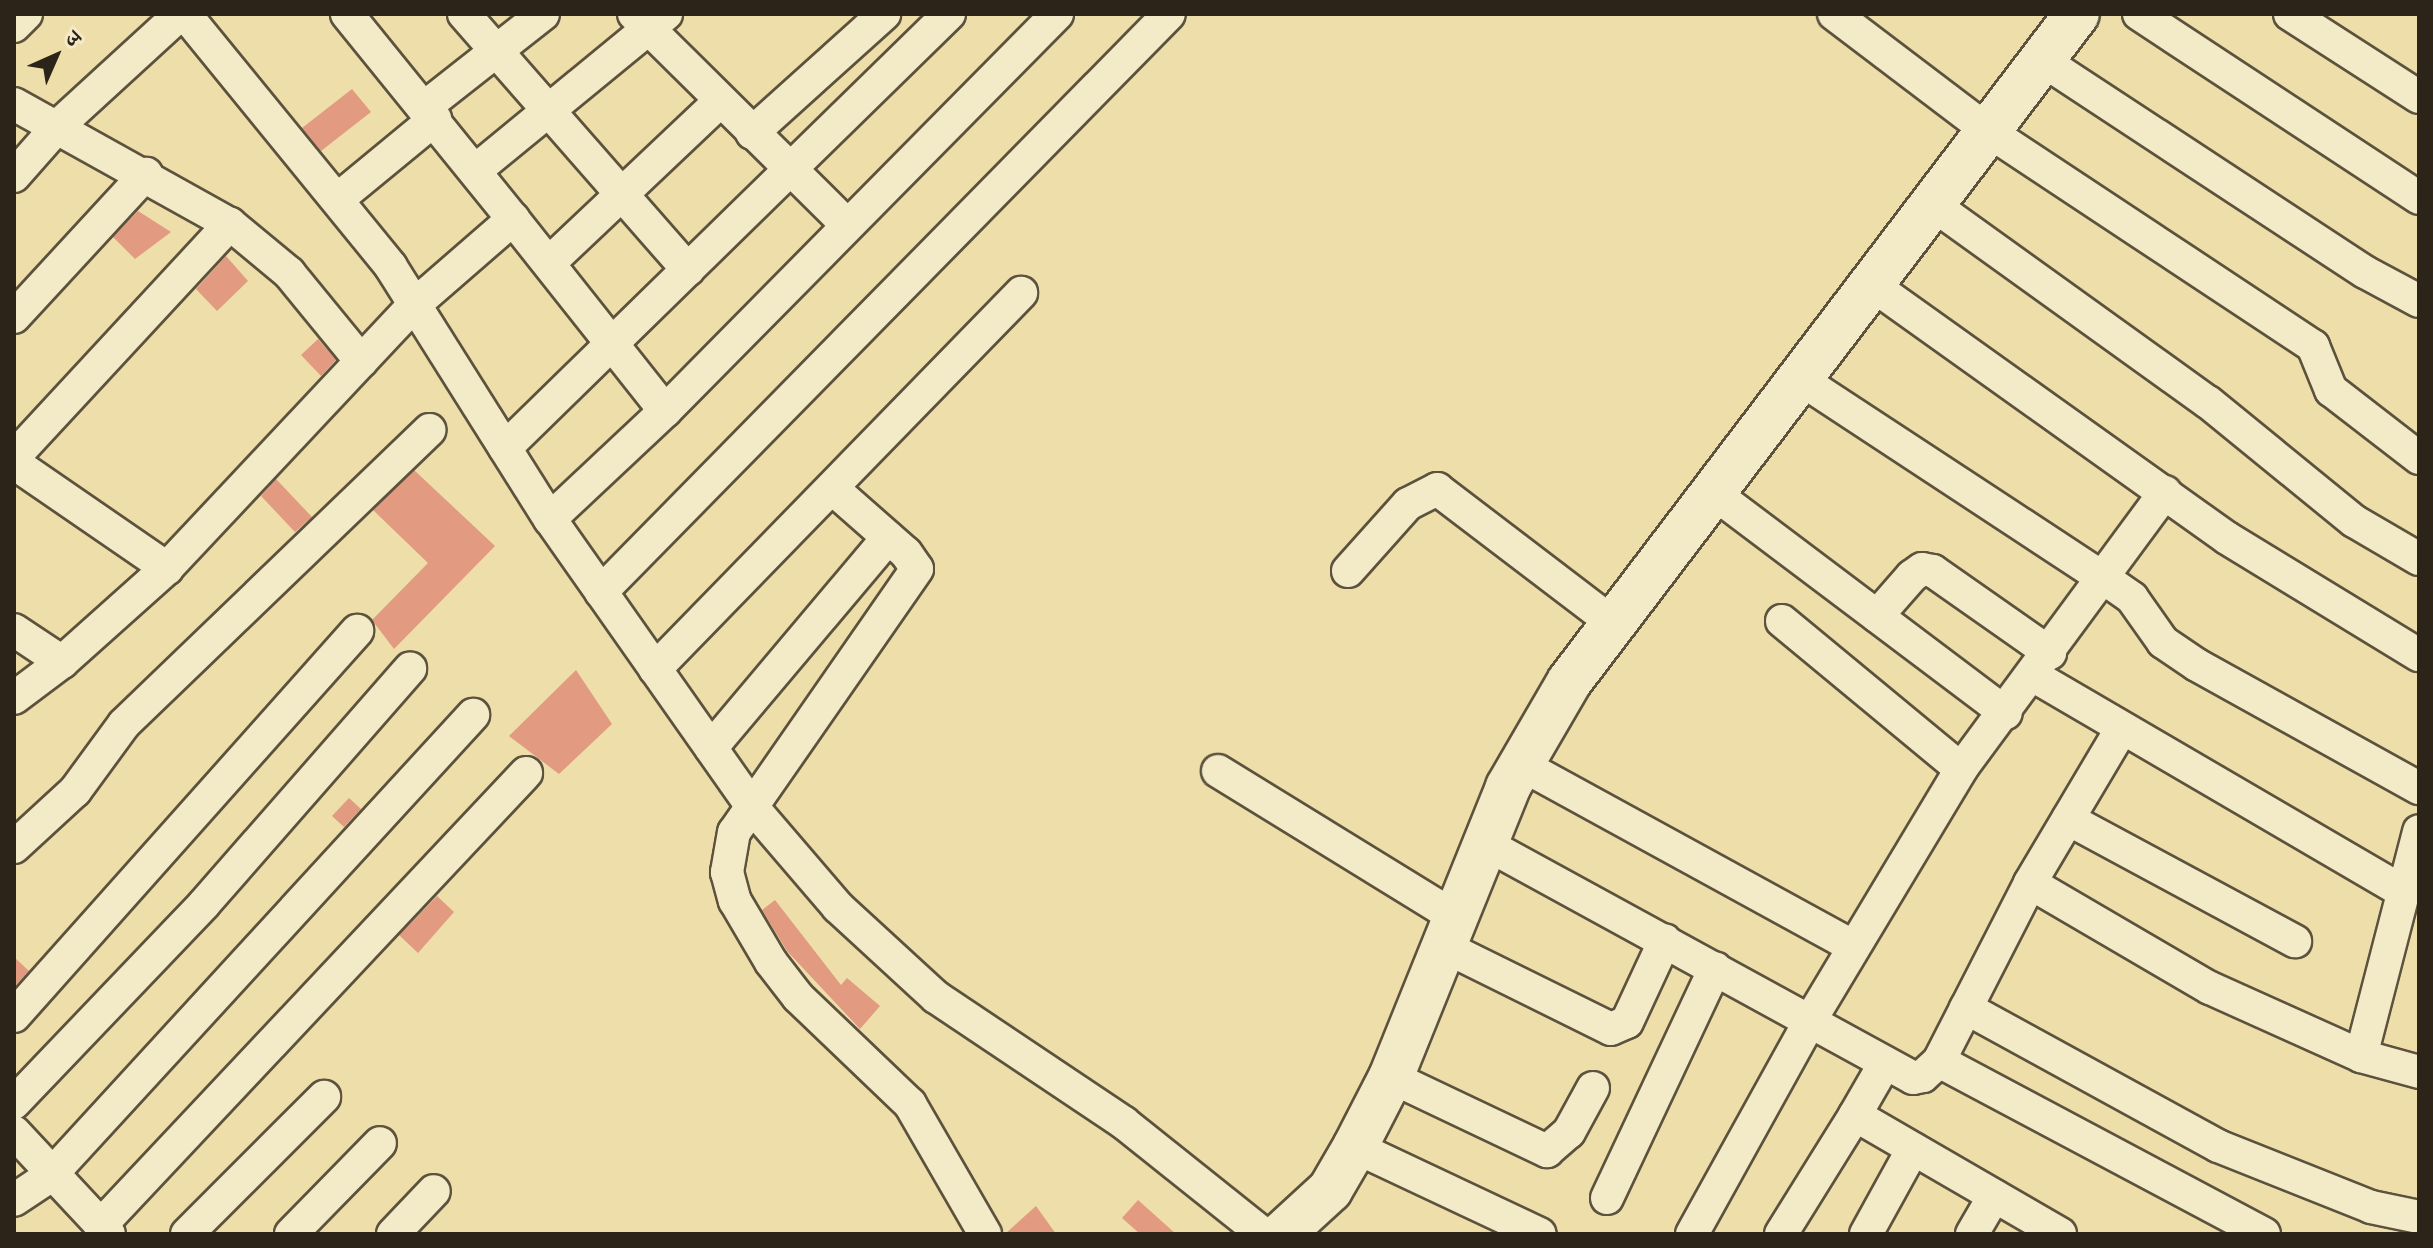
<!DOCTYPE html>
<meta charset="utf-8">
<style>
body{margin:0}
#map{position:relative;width:2433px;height:1248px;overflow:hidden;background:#eddeaa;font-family:Alegreya,"Noto Serif Devanagari",serif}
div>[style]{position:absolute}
.building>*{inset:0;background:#e29a81}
.roads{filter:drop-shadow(2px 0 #5c523d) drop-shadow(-2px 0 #5c523d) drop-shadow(0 2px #5c523d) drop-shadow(0 -2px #5c523d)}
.street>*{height:32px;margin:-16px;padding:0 16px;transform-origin:16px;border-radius:16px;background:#f3eac8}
.secondary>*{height:44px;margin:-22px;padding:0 22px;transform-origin:22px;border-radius:22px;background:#f3eac8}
span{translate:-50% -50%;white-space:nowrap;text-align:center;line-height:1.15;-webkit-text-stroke:8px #f3eac8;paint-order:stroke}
.frame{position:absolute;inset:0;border:16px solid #2c2319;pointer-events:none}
.north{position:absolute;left:16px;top:16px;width:80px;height:80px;-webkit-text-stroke:6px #f3eac8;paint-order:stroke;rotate:45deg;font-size:22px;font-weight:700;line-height:32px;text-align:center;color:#2c2319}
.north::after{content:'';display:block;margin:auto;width:28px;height:36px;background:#2c2319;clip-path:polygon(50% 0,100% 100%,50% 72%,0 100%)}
</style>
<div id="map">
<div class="building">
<i style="clip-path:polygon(352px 89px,371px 112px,321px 151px,302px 128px)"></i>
<i style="clip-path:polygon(138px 211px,171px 232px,135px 259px,113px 237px)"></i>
<i style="clip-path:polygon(226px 256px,248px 281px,217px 311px,196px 289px)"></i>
<i style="clip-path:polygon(318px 339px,336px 360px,321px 376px,301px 355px)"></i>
<i style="clip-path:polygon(414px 470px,495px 546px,394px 649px,372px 620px,428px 563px,373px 510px)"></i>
<i style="clip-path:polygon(276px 479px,312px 517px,295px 532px,261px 496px)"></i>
<i style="clip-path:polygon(576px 670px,612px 724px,559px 774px,509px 736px)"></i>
<i style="clip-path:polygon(349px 798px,361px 809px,344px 827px,332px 816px)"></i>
<i style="clip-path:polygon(437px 896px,454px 912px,418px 953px,399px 935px)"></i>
<i style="clip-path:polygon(775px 900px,841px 985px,847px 978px,880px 1006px,860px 1029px,787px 951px,762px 910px)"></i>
<i style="clip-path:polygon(14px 957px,29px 971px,14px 987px)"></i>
<i style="clip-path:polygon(1138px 1200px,1176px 1234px,1140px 1234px,1122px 1218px)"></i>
<i style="clip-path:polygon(1036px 1206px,1056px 1234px,1005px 1234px)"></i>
</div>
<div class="roads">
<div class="street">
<i style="left:185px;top:14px;width:326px;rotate:50.8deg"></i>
<i style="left:391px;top:267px;width:298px;rotate:57.8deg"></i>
<i style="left:550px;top:519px;width:355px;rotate:54.9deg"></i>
<i style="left:754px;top:809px;width:129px;rotate:49.4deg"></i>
<i style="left:838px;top:907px;width:133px;rotate:42.6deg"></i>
<i style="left:936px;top:997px;width:226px;rotate:33.8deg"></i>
<i style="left:1124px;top:1123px;width:178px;rotate:38.6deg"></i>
<i style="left:464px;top:14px;width:340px;rotate:48.8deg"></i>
<i style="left:634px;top:14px;width:300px;rotate:44.7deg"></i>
<i style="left:1834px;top:14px;width:193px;rotate:37.2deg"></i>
<i style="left:1988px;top:131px;width:390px;rotate:33.5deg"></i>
<i style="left:2313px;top:346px;width:48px;rotate:67.8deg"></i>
<i style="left:2331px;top:390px;width:111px;rotate:37.7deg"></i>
<i style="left:2139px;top:14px;width:335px;rotate:33.3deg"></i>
<i style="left:2290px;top:14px;width:153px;rotate:32.8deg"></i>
<i style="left:14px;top:26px;width:17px;rotate:-45deg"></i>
<i style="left:2042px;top:60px;width:386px;rotate:33.3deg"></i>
<i style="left:2365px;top:272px;width:61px;rotate:28.2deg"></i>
<i style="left:14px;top:104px;width:247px;rotate:29.1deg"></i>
<i style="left:230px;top:224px;width:77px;rotate:39.7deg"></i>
<i style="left:289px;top:273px;width:114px;rotate:50.7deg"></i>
<i style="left:425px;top:107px;width:150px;rotate:-38.2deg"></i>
<i style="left:752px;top:133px;width:178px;rotate:-42deg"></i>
<i style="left:476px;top:170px;width:246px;rotate:-39.4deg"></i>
<i style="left:14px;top:176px;width:68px;rotate:-48.6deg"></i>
<i style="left:59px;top:125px;width:164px;rotate:-42.5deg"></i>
<i style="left:338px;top:199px;width:126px;rotate:-39.5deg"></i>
<i style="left:1932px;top:204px;width:340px;rotate:35.7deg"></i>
<i style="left:2208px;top:402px;width:188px;rotate:39.2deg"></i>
<i style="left:2354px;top:521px;width:75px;rotate:30.3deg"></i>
<i style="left:513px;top:219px;width:245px;rotate:51.6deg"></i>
<i style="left:549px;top:263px;width:234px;rotate:-43.4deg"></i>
<i style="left:1868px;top:282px;width:441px;rotate:35.5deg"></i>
<i style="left:2227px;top:538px;width:225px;rotate:31.4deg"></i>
<i style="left:14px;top:317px;width:195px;rotate:-47.3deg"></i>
<i style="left:1797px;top:377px;width:368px;rotate:33.3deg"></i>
<i style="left:2105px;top:579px;width:33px;rotate:35deg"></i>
<i style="left:2132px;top:598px;width:54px;rotate:54.8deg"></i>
<i style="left:2163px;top:642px;width:41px;rotate:34.1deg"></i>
<i style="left:2197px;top:665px;width:254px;rotate:29deg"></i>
<i style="left:505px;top:448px;width:621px;rotate:-44.35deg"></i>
<i style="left:14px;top:457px;width:318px;rotate:-47.2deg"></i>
<i style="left:14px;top:463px;width:186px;rotate:34.5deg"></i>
<i style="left:832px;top:488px;width:98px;rotate:41.3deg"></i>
<i style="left:906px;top:553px;width:19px;rotate:55deg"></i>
<i style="left:917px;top:569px;width:320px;rotate:124.8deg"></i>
<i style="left:734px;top:832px;width:41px;rotate:99.9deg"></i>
<i style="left:727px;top:872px;width:30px;rotate:75deg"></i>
<i style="left:735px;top:901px;width:71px;rotate:59.5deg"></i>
<i style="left:771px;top:962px;width:44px;rotate:52.4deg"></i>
<i style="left:798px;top:997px;width:155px;rotate:43.7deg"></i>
<i style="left:910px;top:1104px;width:150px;rotate:60deg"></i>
<i style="left:1711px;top:491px;width:369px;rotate:37deg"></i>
<i style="left:550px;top:519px;width:158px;rotate:-43.2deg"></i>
<i style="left:665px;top:411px;width:558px;rotate:-45.36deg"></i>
<i style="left:1348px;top:571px;width:90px;rotate:-48.2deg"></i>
<i style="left:1408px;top:504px;width:33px;rotate:-27deg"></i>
<i style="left:1437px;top:489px;width:218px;rotate:37.3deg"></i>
<i style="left:601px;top:592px;width:810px;rotate:-45.5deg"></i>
<i style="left:1877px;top:616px;width:53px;rotate:-48.8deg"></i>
<i style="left:1912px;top:576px;width:12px;rotate:-35deg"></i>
<i style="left:1922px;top:569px;width:11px;rotate:10deg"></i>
<i style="left:1933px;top:571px;width:143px;rotate:35deg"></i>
<i style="left:1782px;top:621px;width:232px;rotate:39.6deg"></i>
<i style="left:14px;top:630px;width:58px;rotate:33.7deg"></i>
<i style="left:655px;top:669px;width:525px;rotate:-45.77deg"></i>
<i style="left:2034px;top:676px;width:428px;rotate:30.3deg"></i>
<i style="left:14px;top:698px;width:60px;rotate:-36.9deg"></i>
<i style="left:62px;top:662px;width:141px;rotate:-41.8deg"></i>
<i style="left:167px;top:568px;width:359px;rotate:-46.8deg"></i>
<i style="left:413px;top:306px;width:133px;rotate:-41deg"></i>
<i style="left:513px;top:219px;width:264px;rotate:-129deg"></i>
<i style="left:711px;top:748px;width:275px;rotate:-49.9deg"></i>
<i style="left:1520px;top:764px;width:379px;rotate:28.7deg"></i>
<i style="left:1218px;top:771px;width:277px;rotate:31.6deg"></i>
<i style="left:2068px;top:819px;width:258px;rotate:28.3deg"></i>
<i style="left:1486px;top:844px;width:487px;rotate:28.7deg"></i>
<i style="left:1913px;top:1078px;width:10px;rotate:-11deg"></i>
<i style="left:1923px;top:1076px;width:22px;rotate:-43deg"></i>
<i style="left:1939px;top:1061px;width:200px;rotate:-62.9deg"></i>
<i style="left:2030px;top:883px;width:208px;rotate:30.3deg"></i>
<i style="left:2210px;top:988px;width:166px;rotate:24.2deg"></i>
<i style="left:2361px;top:1056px;width:232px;rotate:-75.5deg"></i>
<i style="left:14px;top:847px;width:83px;rotate:-42.6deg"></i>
<i style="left:75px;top:791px;width:83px;rotate:-53.8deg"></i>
<i style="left:124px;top:724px;width:424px;rotate:-43.9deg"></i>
<i style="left:2030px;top:883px;width:180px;rotate:-59.3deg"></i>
<i style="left:1443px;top:946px;width:187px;rotate:26.3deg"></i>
<i style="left:1611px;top:1029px;width:17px;rotate:-24deg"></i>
<i style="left:1627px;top:1022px;width:90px;rotate:-65.1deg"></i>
<i style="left:1966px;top:1008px;width:287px;rotate:28.7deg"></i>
<i style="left:2218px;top:1146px;width:165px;rotate:21.7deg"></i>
<i style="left:2371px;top:1207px;width:49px;rotate:11.8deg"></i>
<i style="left:14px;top:1016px;width:516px;rotate:-48.3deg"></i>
<i style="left:2361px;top:1056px;width:60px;rotate:15.4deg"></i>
<i style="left:1939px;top:1061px;width:368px;rotate:28deg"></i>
<i style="left:1885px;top:1063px;width:60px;rotate:120deg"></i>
<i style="left:1855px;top:1115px;width:237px;rotate:30.1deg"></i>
<i style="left:1391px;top:1077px;width:173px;rotate:25.4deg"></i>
<i style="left:1547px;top:1151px;width:29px;rotate:-41deg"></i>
<i style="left:1569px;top:1132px;width:50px;rotate:-61.4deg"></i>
<i style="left:14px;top:1103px;width:275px;rotate:-46.3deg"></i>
<i style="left:204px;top:904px;width:313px;rotate:-48.8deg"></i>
<i style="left:14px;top:1132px;width:139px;rotate:47deg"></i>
<i style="left:1355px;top:1147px;width:204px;rotate:25.2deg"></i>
<i style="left:1607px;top:1198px;width:254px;rotate:-64.8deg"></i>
<i style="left:14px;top:1200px;width:43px;rotate:-33.7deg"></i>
<i style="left:50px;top:1176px;width:626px;rotate:-47.46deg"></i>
<i style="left:100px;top:1226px;width:622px;rotate:-46.76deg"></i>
<i style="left:187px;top:1234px;width:194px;rotate:-45deg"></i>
<i style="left:291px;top:1234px;width:127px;rotate:-45.6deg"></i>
<i style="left:393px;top:1234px;width:59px;rotate:-46.4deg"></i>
<i style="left:1692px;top:1234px;width:246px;rotate:-61deg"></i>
<i style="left:1811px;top:1019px;width:292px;rotate:-59deg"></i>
<i style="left:1961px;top:769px;width:344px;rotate:-53.6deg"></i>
<i style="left:1781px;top:1234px;width:140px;rotate:-58.1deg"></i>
<i style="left:1866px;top:1234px;width:97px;rotate:-61.1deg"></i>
<i style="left:1972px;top:1234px;width:44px;rotate:-59.9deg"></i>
</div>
<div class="secondary">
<i style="left:1282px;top:1234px;width:65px;rotate:-42.5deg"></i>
<i style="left:1330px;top:1190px;width:50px;rotate:-59.8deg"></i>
<i style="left:1355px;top:1147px;width:79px;rotate:-62.8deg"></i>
<i style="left:1391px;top:1077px;width:313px;rotate:-68deg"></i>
<i style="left:1508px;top:787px;width:121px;rotate:-59.8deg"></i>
<i style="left:1569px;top:682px;width:839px;rotate:-52.75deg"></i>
</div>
</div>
<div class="frame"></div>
<div class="north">उ</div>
</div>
